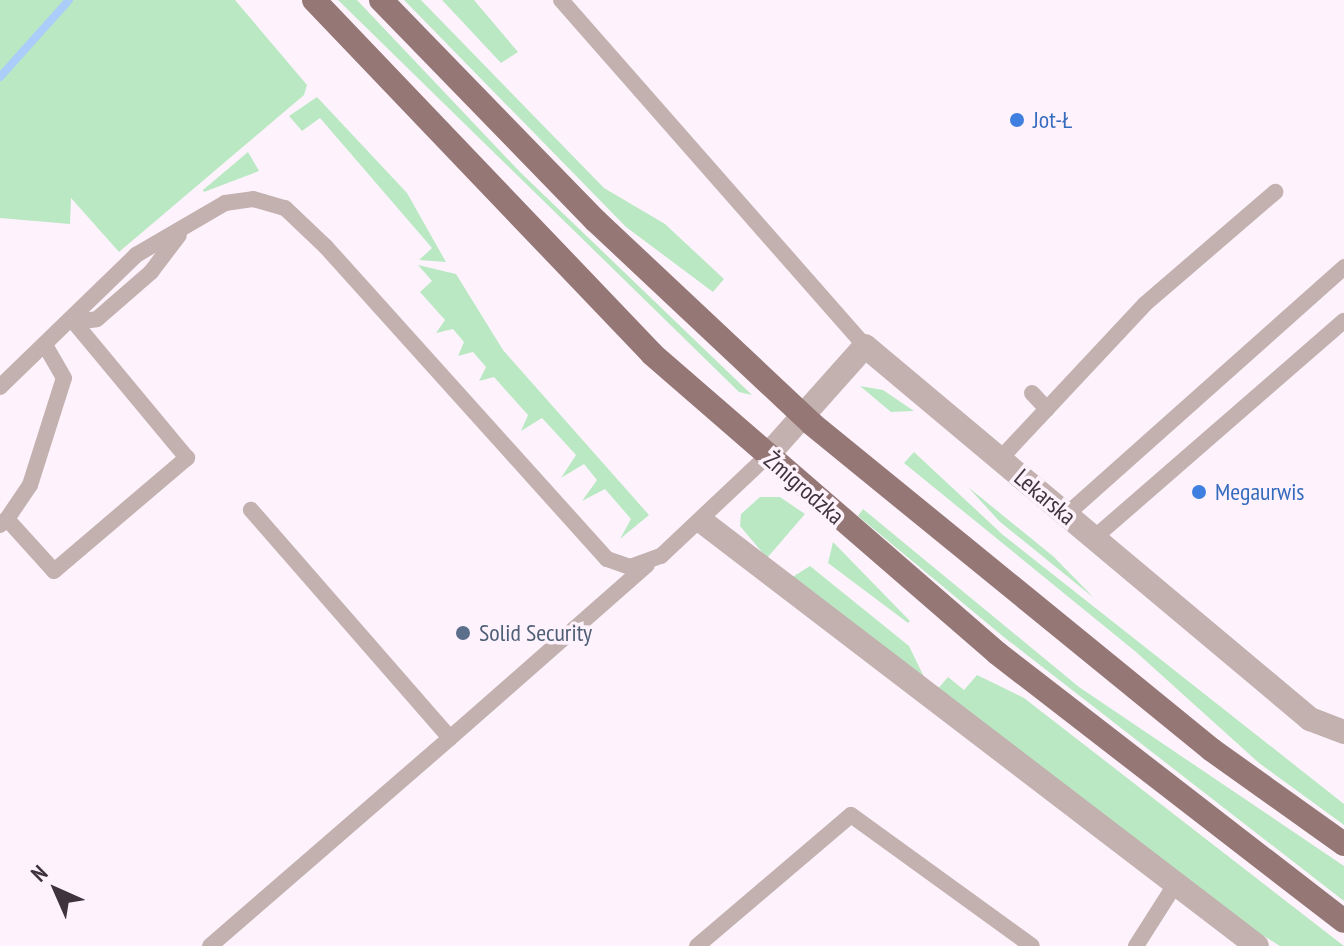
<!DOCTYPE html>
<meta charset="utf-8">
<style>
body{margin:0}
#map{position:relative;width:1344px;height:946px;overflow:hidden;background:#fef3fd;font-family:"PT Sans Narrow",sans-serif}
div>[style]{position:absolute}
.green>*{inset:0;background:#bae8c3}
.stream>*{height:8px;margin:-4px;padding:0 4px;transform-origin:4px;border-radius:4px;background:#aacdfa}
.lane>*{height:16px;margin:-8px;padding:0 8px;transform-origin:8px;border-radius:8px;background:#c3b1b0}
.street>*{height:24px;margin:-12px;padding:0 12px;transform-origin:12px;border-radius:12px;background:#c3b1b0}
.primary>*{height:24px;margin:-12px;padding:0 12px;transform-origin:12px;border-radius:12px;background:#957775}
.dots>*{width:22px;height:22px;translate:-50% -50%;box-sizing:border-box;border:4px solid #fef3fd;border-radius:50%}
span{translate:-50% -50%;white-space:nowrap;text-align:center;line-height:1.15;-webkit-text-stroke:7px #fef3fd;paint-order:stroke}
.shop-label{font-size:24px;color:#366cbe}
.left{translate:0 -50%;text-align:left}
.street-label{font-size:24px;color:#3f343e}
.service-label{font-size:24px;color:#4e5e75}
.north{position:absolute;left:16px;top:850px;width:80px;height:80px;-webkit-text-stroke:6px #fef3fd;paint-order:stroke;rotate:315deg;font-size:22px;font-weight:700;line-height:32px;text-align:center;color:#3f343e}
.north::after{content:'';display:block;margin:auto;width:28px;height:36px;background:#3f343e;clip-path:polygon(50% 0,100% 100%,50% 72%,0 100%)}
</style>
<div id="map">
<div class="green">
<i style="clip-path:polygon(0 0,235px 0,307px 85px,304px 95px,119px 252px,71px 198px,70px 224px,0 218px)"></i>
<i style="clip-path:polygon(338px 0,357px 0,520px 172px,752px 395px,739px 392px)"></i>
<i style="clip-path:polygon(404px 0,421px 0,604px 188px,665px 224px,724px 279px,713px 292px,626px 227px)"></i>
<i style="clip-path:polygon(442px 0,474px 0,518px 52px,501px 63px)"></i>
<i style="clip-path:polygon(317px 97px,407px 193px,446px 262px,419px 260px,432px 248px,320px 118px,302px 131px,289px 116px)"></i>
<i style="clip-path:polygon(248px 152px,259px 171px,204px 192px,203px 190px)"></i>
<i style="clip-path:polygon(418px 265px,456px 274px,503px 350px,649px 515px,620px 539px,631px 519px,605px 489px,582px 501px,597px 480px,584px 464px,561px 478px,576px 455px,542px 418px,521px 431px,528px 415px,494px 377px,479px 381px,486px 367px,473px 352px,458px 356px,464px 342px,453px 329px,436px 333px,445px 320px,420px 292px,432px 281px)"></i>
<i style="clip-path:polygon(860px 386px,883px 390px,914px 411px,891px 412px)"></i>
<i style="clip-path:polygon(914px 452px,1003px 535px,1344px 804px,1344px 825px,1259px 763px,1136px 652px,904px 463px)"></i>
<i style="clip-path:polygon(968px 487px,1054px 557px,1094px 598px,999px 521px)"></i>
<i style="clip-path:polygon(760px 497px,780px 497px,805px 514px,767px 558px,740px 526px,741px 514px)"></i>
<i style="clip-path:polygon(863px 509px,1079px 687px,1344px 866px,1344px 901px,1005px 638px,858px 516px)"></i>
<i style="clip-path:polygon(833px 542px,910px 621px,908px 623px,828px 563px)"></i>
<i style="clip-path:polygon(810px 566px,909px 646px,925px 679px,791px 578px)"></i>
<i style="clip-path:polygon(977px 675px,1024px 698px,1344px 946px,1280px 946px,1254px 930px,936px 691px,948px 677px,964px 690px)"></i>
</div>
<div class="stream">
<i style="left:0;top:77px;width:103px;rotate:-48.1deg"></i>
</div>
<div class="lane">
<i style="left:561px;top:0;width:461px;rotate:48.7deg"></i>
<i style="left:74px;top:322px;width:23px;rotate:-7deg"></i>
<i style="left:97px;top:319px;width:72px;rotate:-41deg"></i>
<i style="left:151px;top:272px;width:46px;rotate:-52.9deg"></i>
<i style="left:0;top:387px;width:190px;rotate:-44.1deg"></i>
<i style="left:136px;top:255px;width:103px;rotate:-30.3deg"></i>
<i style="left:225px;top:203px;width:28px;rotate:-8deg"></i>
<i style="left:253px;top:199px;width:33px;rotate:16deg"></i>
<i style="left:285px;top:208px;width:57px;rotate:43.6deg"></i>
<i style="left:326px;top:247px;width:420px;rotate:48deg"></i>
<i style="left:607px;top:559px;width:24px;rotate:19deg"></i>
<i style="left:630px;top:567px;width:33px;rotate:-20deg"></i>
<i style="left:661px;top:556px;width:146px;rotate:-43.3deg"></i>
<i style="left:1032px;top:393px;width:22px;rotate:47deg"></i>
<i style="left:1000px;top:459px;width:212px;rotate:-46.9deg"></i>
<i style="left:1145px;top:304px;width:172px;rotate:-40.7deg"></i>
<i style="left:1066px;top:515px;width:373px;rotate:-41.7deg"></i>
<i style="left:7px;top:519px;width:41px;rotate:-55.9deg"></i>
<i style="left:30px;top:485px;width:112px;rotate:-72.4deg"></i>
<i style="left:64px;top:378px;width:36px;rotate:-120deg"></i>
<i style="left:0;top:525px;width:9px;rotate:-41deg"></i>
<i style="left:7px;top:519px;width:70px;rotate:47.9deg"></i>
<i style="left:54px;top:571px;width:175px;rotate:-40.4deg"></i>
<i style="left:187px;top:458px;width:177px;rotate:-129.7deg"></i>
<i style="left:1094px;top:538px;width:331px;rotate:-41deg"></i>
<i style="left:450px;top:738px;width:262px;rotate:-41.3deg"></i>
<i style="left:210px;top:946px;width:318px;rotate:-40.9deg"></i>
<i style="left:450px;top:738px;width:303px;rotate:-131.1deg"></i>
<i style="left:697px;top:946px;width:202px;rotate:-40.4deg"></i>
<i style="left:851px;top:815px;width:223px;rotate:35.9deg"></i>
<i style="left:1136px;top:946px;width:69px;rotate:-57.5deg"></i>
</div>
<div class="street">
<i style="left:767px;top:456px;width:147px;rotate:-48.3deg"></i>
<i style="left:865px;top:346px;width:581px;rotate:39.97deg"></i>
<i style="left:1310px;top:719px;width:36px;rotate:21deg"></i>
<i style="left:704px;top:523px;width:696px;rotate:37.41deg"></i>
</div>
<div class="primary">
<i style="left:314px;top:0;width:489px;rotate:46.3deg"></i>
<i style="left:652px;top:354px;width:457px;rotate:40.9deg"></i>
<i style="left:997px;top:653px;width:438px;rotate:37.7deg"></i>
<i style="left:381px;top:0;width:308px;rotate:45.8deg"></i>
<i style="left:596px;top:221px;width:296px;rotate:43.2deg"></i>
<i style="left:812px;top:424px;width:516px;rotate:39.18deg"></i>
<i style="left:1212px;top:750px;width:162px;rotate:35.5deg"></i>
</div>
<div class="dots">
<i style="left:1017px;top:120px;background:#3f7fe0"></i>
<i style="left:1199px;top:492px;background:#3f7fe0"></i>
<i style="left:463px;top:633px;background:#5c6f8a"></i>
</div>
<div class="shop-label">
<span class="left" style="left:1033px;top:120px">Jot-Ł</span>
<span class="left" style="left:1215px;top:492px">Megaurwis</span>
</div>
<div class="street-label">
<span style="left:804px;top:488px;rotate:41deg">Żmigrodzka</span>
<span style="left:1045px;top:497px;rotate:40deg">Lekarska</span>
</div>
<div class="service-label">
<span class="left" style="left:479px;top:633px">Solid Security</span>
</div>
<div class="north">N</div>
</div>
